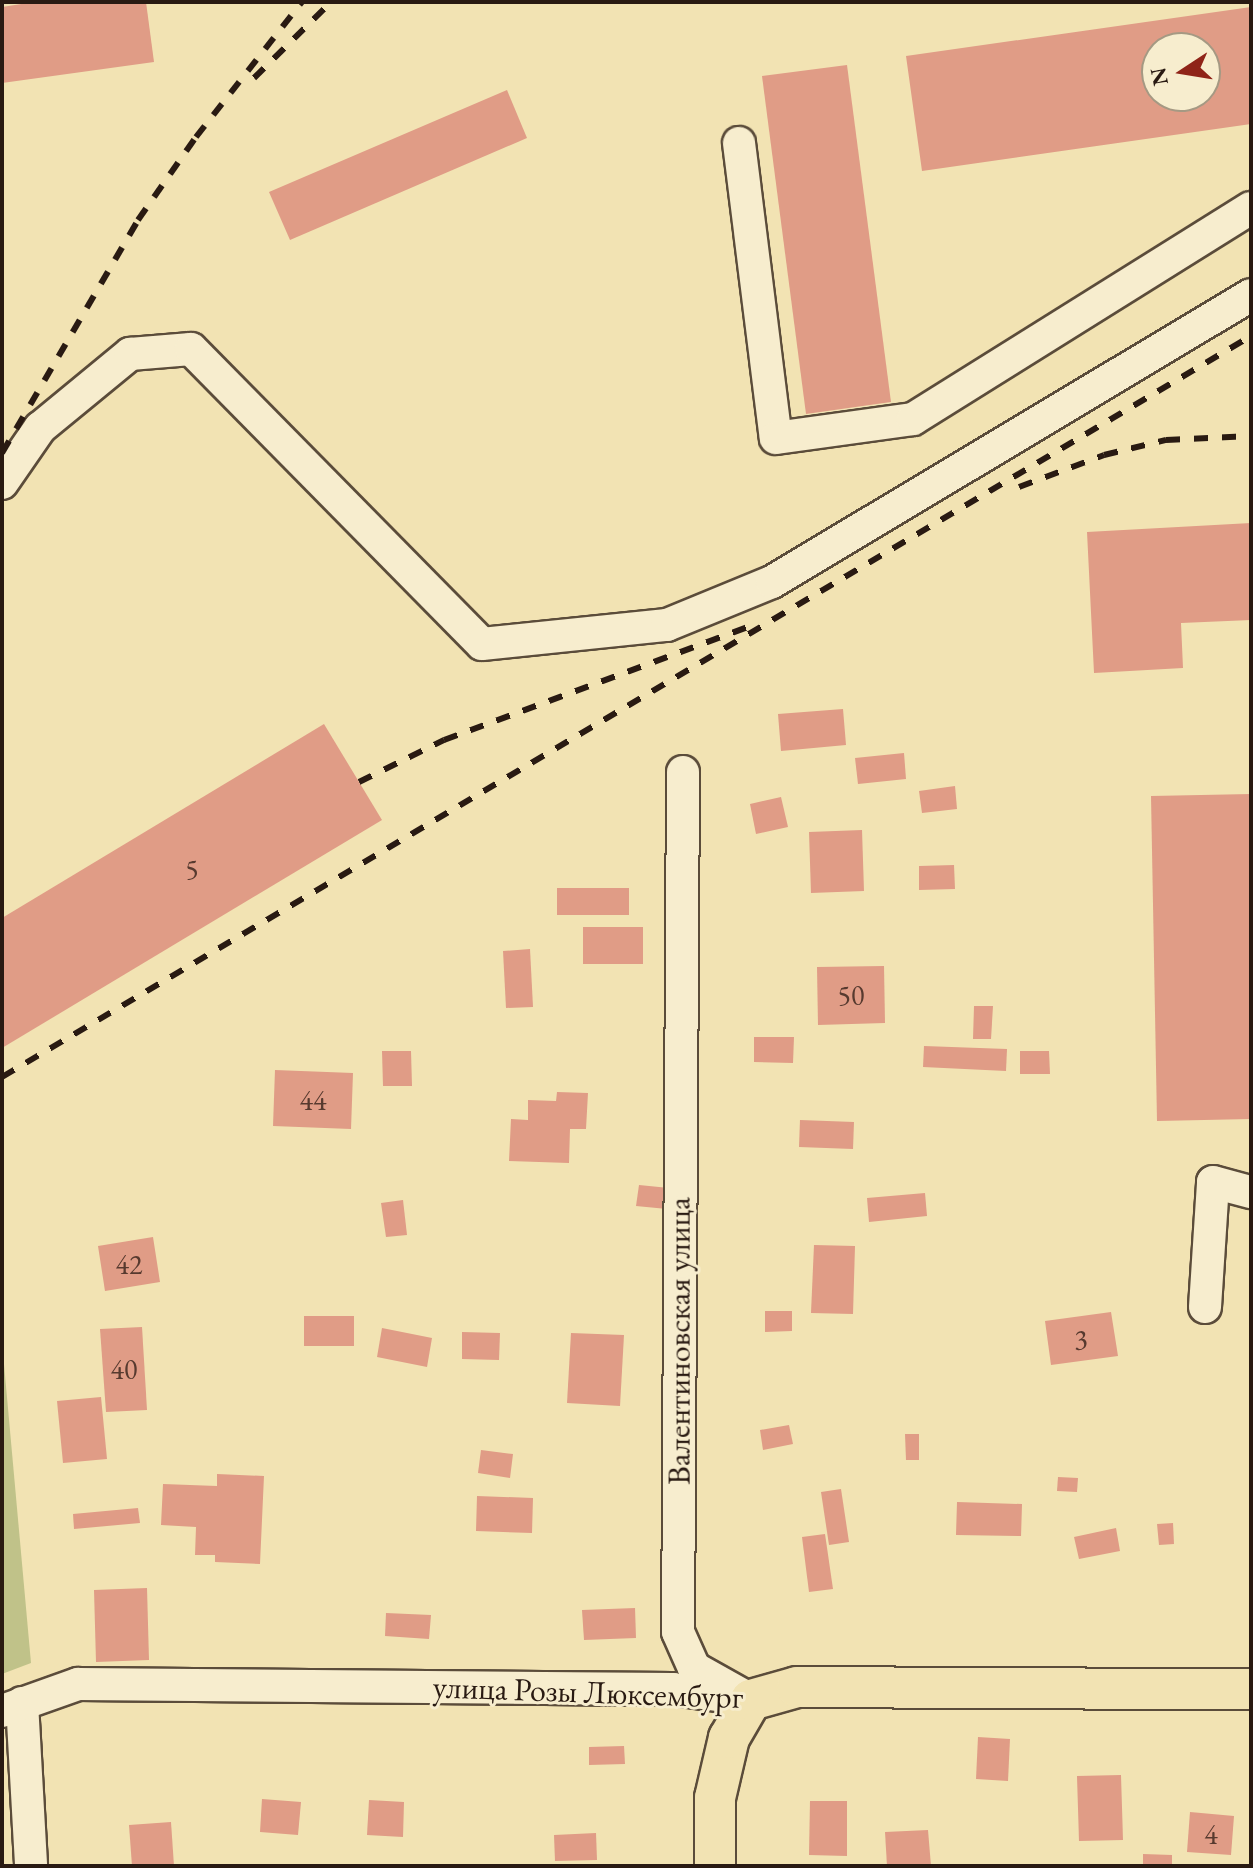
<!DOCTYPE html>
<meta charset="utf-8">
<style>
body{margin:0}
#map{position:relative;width:1253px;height:1868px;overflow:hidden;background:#f2e3b3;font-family:"EB Garamond",serif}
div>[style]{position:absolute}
.green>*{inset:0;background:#c0c289}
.building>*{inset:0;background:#e09c86}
.roads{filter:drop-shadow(2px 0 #5b4c3a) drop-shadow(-2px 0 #5b4c3a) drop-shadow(0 2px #5b4c3a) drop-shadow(0 -2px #5b4c3a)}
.minor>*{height:32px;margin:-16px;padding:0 16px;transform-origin:16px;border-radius:16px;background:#f7edce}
.major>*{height:40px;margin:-20px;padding:0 20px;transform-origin:20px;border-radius:20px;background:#f2e3b3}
.rail>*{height:6px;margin-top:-3px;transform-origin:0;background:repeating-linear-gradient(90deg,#291a12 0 14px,transparent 0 28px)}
span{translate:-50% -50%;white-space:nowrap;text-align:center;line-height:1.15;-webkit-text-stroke:6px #f7edce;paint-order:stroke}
.number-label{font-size:28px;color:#573a2f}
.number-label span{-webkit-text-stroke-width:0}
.street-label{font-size:32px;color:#291a12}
.frame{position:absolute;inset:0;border:4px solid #291a12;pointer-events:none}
.north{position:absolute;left:1141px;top:32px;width:80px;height:80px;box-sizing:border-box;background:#f7edce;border:2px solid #a59983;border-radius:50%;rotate:258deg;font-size:22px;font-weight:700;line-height:32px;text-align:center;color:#291a12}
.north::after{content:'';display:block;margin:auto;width:28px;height:36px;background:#8f2418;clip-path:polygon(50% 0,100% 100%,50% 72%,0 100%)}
</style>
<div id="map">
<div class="green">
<i style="clip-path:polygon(2px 1342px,31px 1663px,2px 1674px)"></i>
</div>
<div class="building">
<i style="clip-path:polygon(34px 2px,146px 2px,154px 62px,2px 83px,2px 7px)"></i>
<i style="clip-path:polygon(evenodd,1251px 7px,1251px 124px,922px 171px,906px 56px,1251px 7px,1157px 48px,1205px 48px,1205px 96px,1157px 96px,1157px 48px)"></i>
<i style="clip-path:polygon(847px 65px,891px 402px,806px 414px,762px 76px)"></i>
<i style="clip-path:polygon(507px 90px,527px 138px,290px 240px,269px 192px)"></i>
<i style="clip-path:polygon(1251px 523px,1251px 620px,1181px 623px,1183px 668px,1094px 673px,1087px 532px)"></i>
<i style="clip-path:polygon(843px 709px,846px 745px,781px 751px,778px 714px)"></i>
<i style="clip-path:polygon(324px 724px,382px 820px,2px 1048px,2px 918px)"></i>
<i style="clip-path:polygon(904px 753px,906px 779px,858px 784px,855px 758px)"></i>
<i style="clip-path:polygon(955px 786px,957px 809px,922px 813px,919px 791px)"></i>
<i style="clip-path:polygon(1251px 794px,1251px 1119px,1157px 1121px,1151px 796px)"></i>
<i style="clip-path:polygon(781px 797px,788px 827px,756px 834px,750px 804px)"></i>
<i style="clip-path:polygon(862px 830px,864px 891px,811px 893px,809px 832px)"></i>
<i style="clip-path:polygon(954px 865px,955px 889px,919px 890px,919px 866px)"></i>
<i style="clip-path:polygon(557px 888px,629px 888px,629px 915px,557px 915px)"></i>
<i style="clip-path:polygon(583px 927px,643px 927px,643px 964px,583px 964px)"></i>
<i style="clip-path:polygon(530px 949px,533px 1007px,506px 1008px,503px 951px)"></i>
<i style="clip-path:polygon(884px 966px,885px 1023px,818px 1025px,817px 967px)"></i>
<i style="clip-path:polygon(974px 1006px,993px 1006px,991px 1039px,973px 1039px)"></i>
<i style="clip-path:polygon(754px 1037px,794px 1037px,793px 1063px,754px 1062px)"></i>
<i style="clip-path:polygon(924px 1046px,1007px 1049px,1006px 1071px,923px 1067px)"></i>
<i style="clip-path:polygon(382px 1051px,411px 1051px,412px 1086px,383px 1086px)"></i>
<i style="clip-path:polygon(1020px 1051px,1049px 1051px,1050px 1074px,1020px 1074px)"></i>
<i style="clip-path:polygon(275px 1070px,353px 1073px,351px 1129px,273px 1126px)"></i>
<i style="clip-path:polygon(557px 1092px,588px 1093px,586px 1129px,570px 1129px,569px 1163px,509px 1161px,511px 1119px,528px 1120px,528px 1100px,556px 1101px)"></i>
<i style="clip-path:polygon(800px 1120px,854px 1122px,853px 1149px,799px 1147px)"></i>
<i style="clip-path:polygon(639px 1185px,669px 1188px,667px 1209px,636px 1206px)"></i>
<i style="clip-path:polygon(925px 1193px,927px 1216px,869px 1222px,867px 1198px)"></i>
<i style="clip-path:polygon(403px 1200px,407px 1235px,386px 1237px,381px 1203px)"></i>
<i style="clip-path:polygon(153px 1237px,160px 1282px,105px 1291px,98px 1246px)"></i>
<i style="clip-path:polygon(814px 1245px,855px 1246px,853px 1314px,811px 1313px)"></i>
<i style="clip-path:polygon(765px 1311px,792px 1311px,792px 1331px,765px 1332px)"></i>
<i style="clip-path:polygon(1111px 1312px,1118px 1356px,1051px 1365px,1045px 1321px)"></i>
<i style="clip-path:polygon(304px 1316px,354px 1316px,354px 1346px,304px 1346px)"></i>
<i style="clip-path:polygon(142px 1327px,147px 1410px,106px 1412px,100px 1329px)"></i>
<i style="clip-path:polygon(382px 1328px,432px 1338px,427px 1367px,377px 1357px)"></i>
<i style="clip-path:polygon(462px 1332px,500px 1333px,499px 1360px,462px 1359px)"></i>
<i style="clip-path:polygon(571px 1333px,624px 1335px,620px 1406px,567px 1403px)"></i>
<i style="clip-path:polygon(101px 1397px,107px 1459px,63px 1463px,57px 1401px)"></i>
<i style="clip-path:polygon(789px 1425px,793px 1444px,763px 1450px,760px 1430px)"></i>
<i style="clip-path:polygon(905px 1434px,919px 1434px,919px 1460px,906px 1460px)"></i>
<i style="clip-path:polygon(481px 1450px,513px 1454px,510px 1478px,478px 1473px)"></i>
<i style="clip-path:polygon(217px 1474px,264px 1476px,260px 1564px,215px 1562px,215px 1555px,195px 1555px,196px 1527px,161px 1525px,163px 1484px,217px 1486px)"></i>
<i style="clip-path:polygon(1058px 1477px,1078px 1478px,1077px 1492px,1057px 1491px)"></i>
<i style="clip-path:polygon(841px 1489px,849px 1542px,829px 1545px,821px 1492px)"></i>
<i style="clip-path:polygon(477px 1496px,533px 1498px,532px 1533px,476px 1531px)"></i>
<i style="clip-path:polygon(957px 1502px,1022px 1504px,1021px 1536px,956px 1535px)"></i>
<i style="clip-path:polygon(138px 1508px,140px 1523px,74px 1529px,73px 1514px)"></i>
<i style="clip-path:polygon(1173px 1523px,1174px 1544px,1159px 1545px,1157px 1524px)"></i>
<i style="clip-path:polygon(1116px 1528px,1120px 1551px,1079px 1559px,1074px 1537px)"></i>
<i style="clip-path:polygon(825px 1534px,833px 1589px,809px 1592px,802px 1537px)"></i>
<i style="clip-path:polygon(147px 1588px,149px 1660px,96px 1662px,94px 1590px)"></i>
<i style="clip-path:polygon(635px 1608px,636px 1638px,584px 1640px,582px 1610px)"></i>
<i style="clip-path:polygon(386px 1613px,431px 1615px,429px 1639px,385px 1636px)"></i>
<i style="clip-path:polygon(978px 1737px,1010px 1739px,1008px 1781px,976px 1779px)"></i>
<i style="clip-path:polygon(624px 1746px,625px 1764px,589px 1765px,589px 1747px)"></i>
<i style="clip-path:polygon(1121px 1775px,1123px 1840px,1079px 1841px,1077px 1776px)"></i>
<i style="clip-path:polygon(262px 1799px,301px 1802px,298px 1835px,260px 1832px)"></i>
<i style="clip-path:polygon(369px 1800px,404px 1802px,403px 1837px,367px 1835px)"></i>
<i style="clip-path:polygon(810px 1801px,847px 1801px,847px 1856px,809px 1855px)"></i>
<i style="clip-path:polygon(1190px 1812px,1234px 1816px,1231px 1855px,1187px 1852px)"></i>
<i style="clip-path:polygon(171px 1822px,174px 1866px,132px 1866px,129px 1825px)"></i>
<i style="clip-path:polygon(928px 1830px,931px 1866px,887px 1866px,885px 1832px)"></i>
<i style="clip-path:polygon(596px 1833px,597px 1860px,555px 1861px,554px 1835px)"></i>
<i style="clip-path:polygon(1143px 1854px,1172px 1855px,1172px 1866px,1143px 1866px)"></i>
</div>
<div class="roads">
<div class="minor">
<i style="left:739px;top:143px;width:297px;rotate:82.9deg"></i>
<i style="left:776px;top:438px;width:138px;rotate:-7.9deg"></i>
<i style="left:913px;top:419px;width:398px;rotate:-32deg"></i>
<i style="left:2px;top:483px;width:67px;rotate:-55.4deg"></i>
<i style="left:40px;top:428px;width:117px;rotate:-39.4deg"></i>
<i style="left:130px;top:354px;width:61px;rotate:-4.7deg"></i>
<i style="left:191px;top:349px;width:414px;rotate:45.4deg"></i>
<i style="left:482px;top:644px;width:186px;rotate:-5.9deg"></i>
<i style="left:667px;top:625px;width:113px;rotate:-22.3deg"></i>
<i style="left:772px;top:582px;width:558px;rotate:-30.93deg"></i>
<i style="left:683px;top:772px;width:860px;rotate:90.33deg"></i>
<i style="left:678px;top:1632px;width:39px;rotate:66deg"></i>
<i style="left:694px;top:1668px;width:65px;rotate:29.3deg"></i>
<i style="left:1205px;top:1307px;width:125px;rotate:-86.3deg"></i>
<i style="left:1213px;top:1182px;width:39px;rotate:15deg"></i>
<i style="left:22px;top:1703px;width:163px;rotate:86.8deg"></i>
<i style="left:2px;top:1711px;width:81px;rotate:-19.6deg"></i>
<i style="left:78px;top:1684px;width:595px;rotate:0.48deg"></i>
<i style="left:673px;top:1689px;width:60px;rotate:7.7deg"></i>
</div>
<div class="major">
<i style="left:715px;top:1866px;width:68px;rotate:-90deg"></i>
<i style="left:715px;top:1798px;width:62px;rotate:-76.9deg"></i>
<i style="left:729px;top:1738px;width:44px;rotate:-59.9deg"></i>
<i style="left:751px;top:1700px;width:48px;rotate:-15.8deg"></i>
<i style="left:797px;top:1687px;width:454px;rotate:0.3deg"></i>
</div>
</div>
<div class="rail">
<i style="left:254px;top:78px;width:108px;rotate:-44.6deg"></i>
<i style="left:2px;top:453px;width:270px;rotate:-59.7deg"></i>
<i style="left:138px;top:220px;width:101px;rotate:-55.1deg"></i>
<i style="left:196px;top:137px;width:172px;rotate:-51.9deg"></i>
<i style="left:1019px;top:487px;width:91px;rotate:-20.6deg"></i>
<i style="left:1104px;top:455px;width:64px;rotate:-13.6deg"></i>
<i style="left:1166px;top:440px;width:85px;rotate:-2.7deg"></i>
<i style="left:359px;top:782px;width:95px;rotate:-26.3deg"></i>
<i style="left:444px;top:740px;width:333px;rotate:-20.4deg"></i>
<i style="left:2px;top:1077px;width:1452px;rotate:-30.68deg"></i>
</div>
<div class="number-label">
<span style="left:192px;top:869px">5</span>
<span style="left:851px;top:995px">50</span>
<span style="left:313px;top:1100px">44</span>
<span style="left:129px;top:1264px">42</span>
<span style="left:1081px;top:1339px">3</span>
<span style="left:124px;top:1369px">40</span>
<span style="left:1211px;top:1834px">4</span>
</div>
<div class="street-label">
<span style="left:679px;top:1341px;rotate:-90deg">Валентиновская улица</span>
<span style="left:588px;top:1692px;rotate:2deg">улица Розы Люксембург</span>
</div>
<div class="frame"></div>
<div class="north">N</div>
</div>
